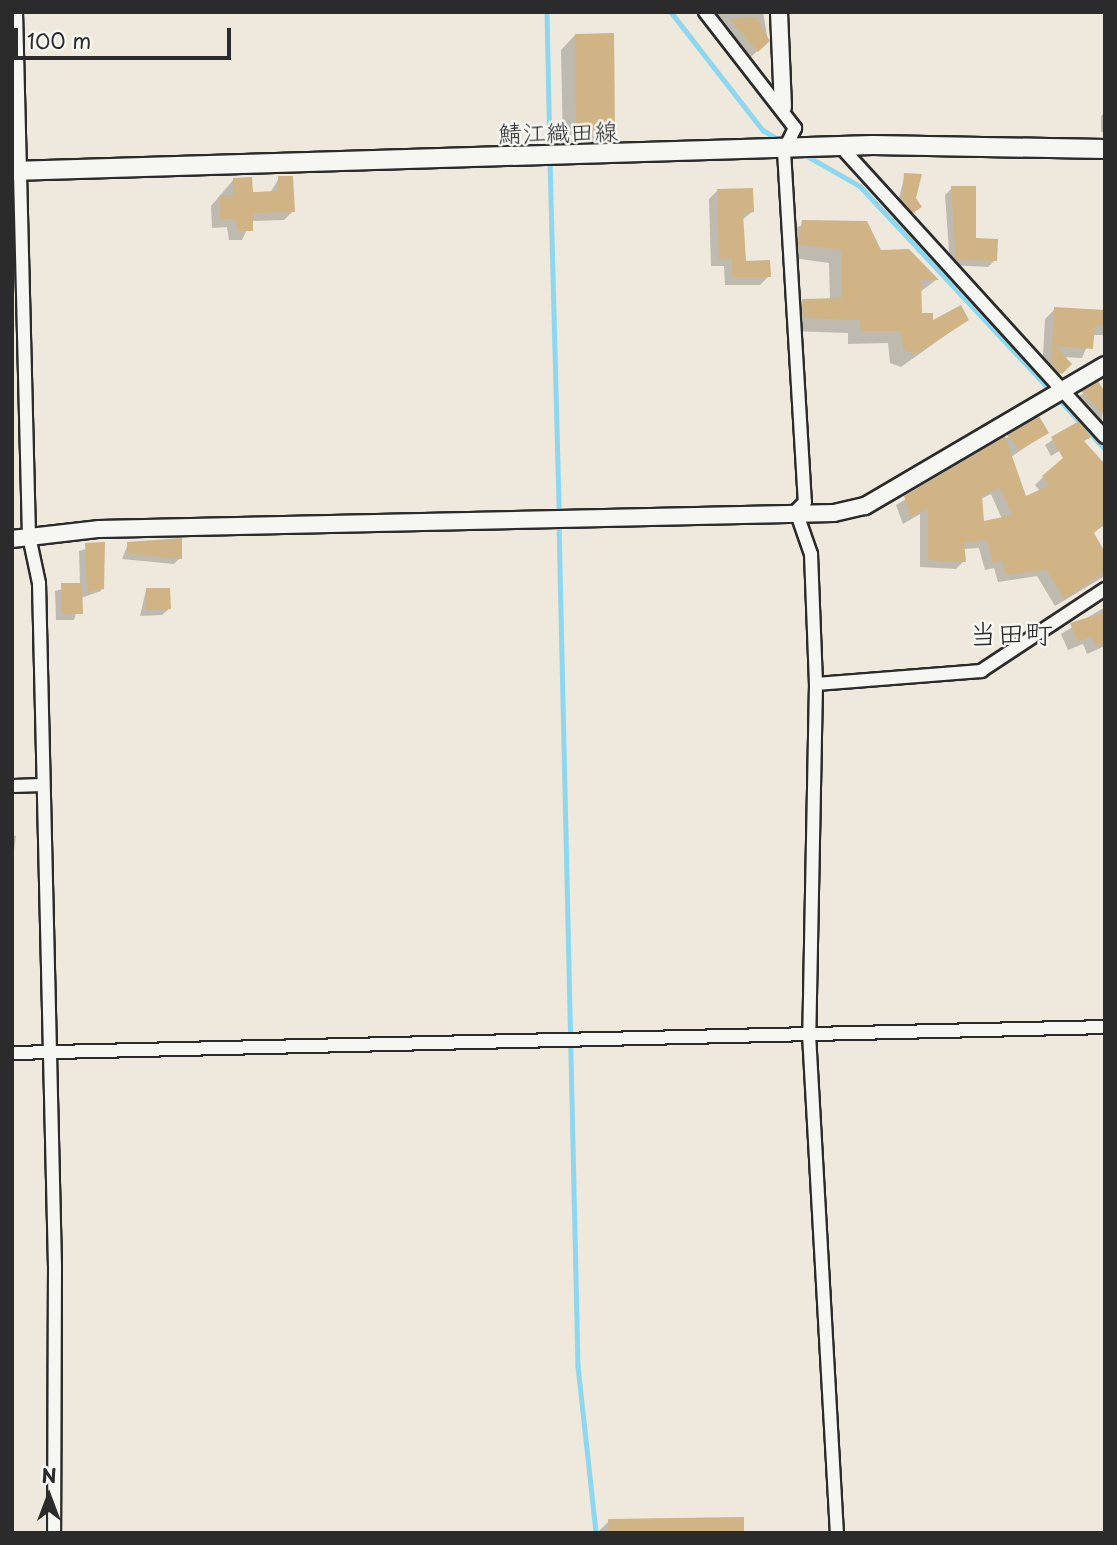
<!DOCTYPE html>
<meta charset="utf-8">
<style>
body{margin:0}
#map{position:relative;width:1117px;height:1545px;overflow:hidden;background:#eee9dc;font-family:"Playpen Sans","Klee One",sans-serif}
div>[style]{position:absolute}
.shadow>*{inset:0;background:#0003}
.stream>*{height:4.5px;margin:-2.25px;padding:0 2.25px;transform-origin:2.25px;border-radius:2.25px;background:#8ed7ef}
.building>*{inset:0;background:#d0b485}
.roads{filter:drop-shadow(2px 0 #2b2b2b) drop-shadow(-2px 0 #2b2b2b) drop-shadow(0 2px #2b2b2b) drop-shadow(0 -2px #2b2b2b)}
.minor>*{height:12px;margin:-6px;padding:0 6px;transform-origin:6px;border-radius:6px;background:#f6f6f2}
.tertiary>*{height:16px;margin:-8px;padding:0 8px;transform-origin:8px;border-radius:8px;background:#f6f6f2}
.secondary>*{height:18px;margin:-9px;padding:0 9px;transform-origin:9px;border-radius:9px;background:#f6f6f2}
span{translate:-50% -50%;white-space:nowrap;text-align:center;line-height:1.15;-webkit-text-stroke:5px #f6f6f2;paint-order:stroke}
.street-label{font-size:24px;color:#2b2b2b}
.quarter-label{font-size:28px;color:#2b2b2b}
.frame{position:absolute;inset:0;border:14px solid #2b2b2b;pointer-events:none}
.north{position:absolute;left:14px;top:1461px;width:70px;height:70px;-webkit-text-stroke:5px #f6f6f2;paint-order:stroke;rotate:0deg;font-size:19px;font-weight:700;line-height:28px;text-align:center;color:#2b2b2b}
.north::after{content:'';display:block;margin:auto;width:24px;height:32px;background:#2b2b2b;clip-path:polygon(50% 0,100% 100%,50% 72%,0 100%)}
.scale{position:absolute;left:14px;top:28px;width:217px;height:32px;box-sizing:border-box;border:4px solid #2b2b2b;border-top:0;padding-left:9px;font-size:21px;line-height:24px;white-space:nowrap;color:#2b2b2b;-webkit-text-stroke:5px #f6f6f2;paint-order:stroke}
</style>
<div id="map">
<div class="shadow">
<i style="clip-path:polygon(711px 12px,763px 12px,768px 41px,751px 57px)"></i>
<i style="clip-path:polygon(575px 35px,614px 128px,599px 143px,563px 143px,561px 50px)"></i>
<i style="clip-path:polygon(1105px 112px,1105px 132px,1101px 132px,1101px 116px)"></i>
<i style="clip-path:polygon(905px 175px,919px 207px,905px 218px,897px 205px)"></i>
<i style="clip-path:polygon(279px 178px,293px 211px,284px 220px,251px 221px,242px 240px,229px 240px,227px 227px,212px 228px,211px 206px,234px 179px,251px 194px,270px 193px)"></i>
<i style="clip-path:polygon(952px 188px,974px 240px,995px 260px,988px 267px,950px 265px,945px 195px)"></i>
<i style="clip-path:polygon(717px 191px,752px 212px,742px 220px,744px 263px,769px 276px,760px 285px,725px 285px,724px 266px,711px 266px,709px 199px)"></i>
<i style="clip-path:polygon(866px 222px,880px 251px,936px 280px,920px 292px,921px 315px,931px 323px,967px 320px,901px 367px,890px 363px,888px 343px,848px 344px,848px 333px,790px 331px,789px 314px,802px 300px,830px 300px,829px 263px,786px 257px,786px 239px,799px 226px)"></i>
<i style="clip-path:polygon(1055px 309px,1105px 312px,1105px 335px,1092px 335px,1082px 358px,1062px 357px,1069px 364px,1051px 383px,1042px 374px,1045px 319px)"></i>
<i style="clip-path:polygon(1098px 383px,1105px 392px,1101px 426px,1088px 405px,1081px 409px,1075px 399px)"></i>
<i style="clip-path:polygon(evenodd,1038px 419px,1046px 433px,1011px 457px,1025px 498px,1040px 491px,1035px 485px,1043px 477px,1105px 466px,1105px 525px,1092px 533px,1105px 555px,1105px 576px,1055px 606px,1037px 576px,998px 582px,994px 568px,985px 570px,979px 548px,963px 549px,964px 561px,956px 569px,920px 567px,920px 514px,903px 524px,896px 505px,1038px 419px,991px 494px,1002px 519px,983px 523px,981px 499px,991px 494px)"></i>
<i style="clip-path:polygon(1078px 423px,1079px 439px,1051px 456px,1045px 445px)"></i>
<i style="clip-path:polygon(103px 544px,101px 591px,81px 598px,74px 620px,56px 620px,55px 591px,80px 584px,79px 551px)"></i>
<i style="clip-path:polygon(128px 544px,180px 558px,174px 564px,122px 559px)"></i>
<i style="clip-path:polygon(146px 590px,169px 609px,162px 615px,140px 616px)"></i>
<i style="clip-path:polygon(1105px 607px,1105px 646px,1087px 654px,1083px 644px,1068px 650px,1061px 634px)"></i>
<i style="clip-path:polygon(12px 835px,16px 836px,12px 864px)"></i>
<i style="clip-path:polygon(609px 1521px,742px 1533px,597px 1533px)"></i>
</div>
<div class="stream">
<i style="left:547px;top:12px;width:139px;rotate:88.8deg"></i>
<i style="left:671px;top:12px;width:150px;rotate:52.1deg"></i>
<i style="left:763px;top:130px;width:23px;rotate:31deg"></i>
<i style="left:802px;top:153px;width:67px;rotate:29.6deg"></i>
<i style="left:860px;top:186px;width:282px;rotate:47deg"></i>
<i style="left:550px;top:160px;width:355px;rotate:88.5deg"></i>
<i style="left:1058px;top:398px;width:69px;rotate:47.3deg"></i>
<i style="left:559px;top:523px;width:843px;rotate:88.71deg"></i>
<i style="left:578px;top:1366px;width:168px;rotate:83.8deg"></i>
</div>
<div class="building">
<i style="clip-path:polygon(756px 17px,770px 41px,758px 52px,730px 19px)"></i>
<i style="clip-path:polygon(614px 33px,615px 129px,576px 130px,575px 34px)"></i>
<i style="clip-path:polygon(904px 173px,922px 174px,916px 198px,922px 207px,913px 213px,902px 198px)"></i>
<i style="clip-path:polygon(278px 176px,293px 176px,295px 212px,253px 213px,253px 231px,238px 231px,236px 219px,220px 219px,220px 195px,233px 195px,233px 178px,252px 177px,253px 192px,278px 191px)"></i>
<i style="clip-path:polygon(951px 186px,976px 186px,976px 238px,998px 239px,997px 261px,956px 259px)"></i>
<i style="clip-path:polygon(753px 188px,754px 212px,743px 213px,746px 261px,770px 260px,771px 277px,732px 277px,732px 258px,719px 259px,717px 189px)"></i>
<i style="clip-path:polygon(802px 220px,867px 221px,881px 250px,909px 249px,939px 280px,921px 280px,922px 313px,933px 313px,933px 320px,961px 305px,969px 320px,916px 354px,903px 350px,901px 331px,861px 331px,860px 320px,803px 318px,802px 299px,842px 298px,842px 250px,798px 244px)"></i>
<i style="clip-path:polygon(1054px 307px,1105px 310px,1105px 326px,1095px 325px,1093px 349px,1055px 346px,1072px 364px,1062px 374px,1051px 363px)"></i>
<i style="clip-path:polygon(1098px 381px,1105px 392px,1105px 415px,1081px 391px)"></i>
<i style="clip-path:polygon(1039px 416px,1049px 433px,1020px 450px,1007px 435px)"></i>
<i style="clip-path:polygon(evenodd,1079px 421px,1091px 437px,1084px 441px,1105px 464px,1105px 523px,1094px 533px,1105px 552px,1105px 572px,1064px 599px,1046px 569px,1006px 575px,1002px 560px,993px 563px,987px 540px,964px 542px,966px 562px,928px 560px,928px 508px,911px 517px,904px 496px,1005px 436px,1026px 496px,1050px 485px,1042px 476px,1063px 458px,1051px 437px,1079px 421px,1000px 487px,1012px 515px,984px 521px,982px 496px,1000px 487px)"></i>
<i style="clip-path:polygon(182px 538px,182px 559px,127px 553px,127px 542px)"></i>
<i style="clip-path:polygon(105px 542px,104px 589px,87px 592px,85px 543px)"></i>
<i style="clip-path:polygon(61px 583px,82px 583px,83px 614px,62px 614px)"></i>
<i style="clip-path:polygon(146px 588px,170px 588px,171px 609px,146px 610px)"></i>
<i style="clip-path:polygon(1105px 612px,1105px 642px,1096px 646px,1092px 636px,1078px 642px,1070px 623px)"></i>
<i style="clip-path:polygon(744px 1517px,744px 1533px,609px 1533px,608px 1519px)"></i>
</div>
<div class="roads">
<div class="minor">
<i style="left:16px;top:12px;width:524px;rotate:88.58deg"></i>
<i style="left:29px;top:536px;width:48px;rotate:78deg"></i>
<i style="left:39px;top:583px;width:683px;rotate:88.66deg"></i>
<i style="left:55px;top:1266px;width:267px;rotate:90.2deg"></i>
<i style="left:705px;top:12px;width:147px;rotate:52.2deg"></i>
<i style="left:795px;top:128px;width:25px;rotate:116deg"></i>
<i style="left:784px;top:151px;width:352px;rotate:86.6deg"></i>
<i style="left:805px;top:502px;width:13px;rotate:135deg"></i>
<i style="left:796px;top:511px;width:46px;rotate:70.8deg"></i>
<i style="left:811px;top:554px;width:130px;rotate:87.8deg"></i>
<i style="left:816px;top:684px;width:350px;rotate:91.1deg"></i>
<i style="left:809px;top:1034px;width:500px;rotate:86.8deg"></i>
<i style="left:841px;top:147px;width:392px;rotate:47.7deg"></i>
<i style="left:816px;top:684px;width:166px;rotate:-4.5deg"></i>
<i style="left:981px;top:671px;width:149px;rotate:-33.5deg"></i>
<i style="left:12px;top:786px;width:31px;rotate:-2deg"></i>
<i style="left:12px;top:1053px;width:1093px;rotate:-1.36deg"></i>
</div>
<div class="tertiary">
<i style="left:779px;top:12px;width:95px;rotate:87.6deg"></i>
<i style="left:12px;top:539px;width:88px;rotate:-6.6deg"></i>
<i style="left:99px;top:529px;width:735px;rotate:-1.25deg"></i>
<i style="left:834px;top:513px;width:32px;rotate:-13deg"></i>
<i style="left:865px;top:506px;width:278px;rotate:-30.4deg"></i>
</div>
<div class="secondary">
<i style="left:12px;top:171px;width:861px;rotate:-1.73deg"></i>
<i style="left:873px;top:145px;width:232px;rotate:1deg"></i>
</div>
</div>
<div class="street-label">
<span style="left:558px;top:132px;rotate:-1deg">鯖江織田線</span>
</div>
<div class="quarter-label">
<span style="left:1011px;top:633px">当田町</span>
</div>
<div class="frame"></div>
<div class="north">N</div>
<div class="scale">100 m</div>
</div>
